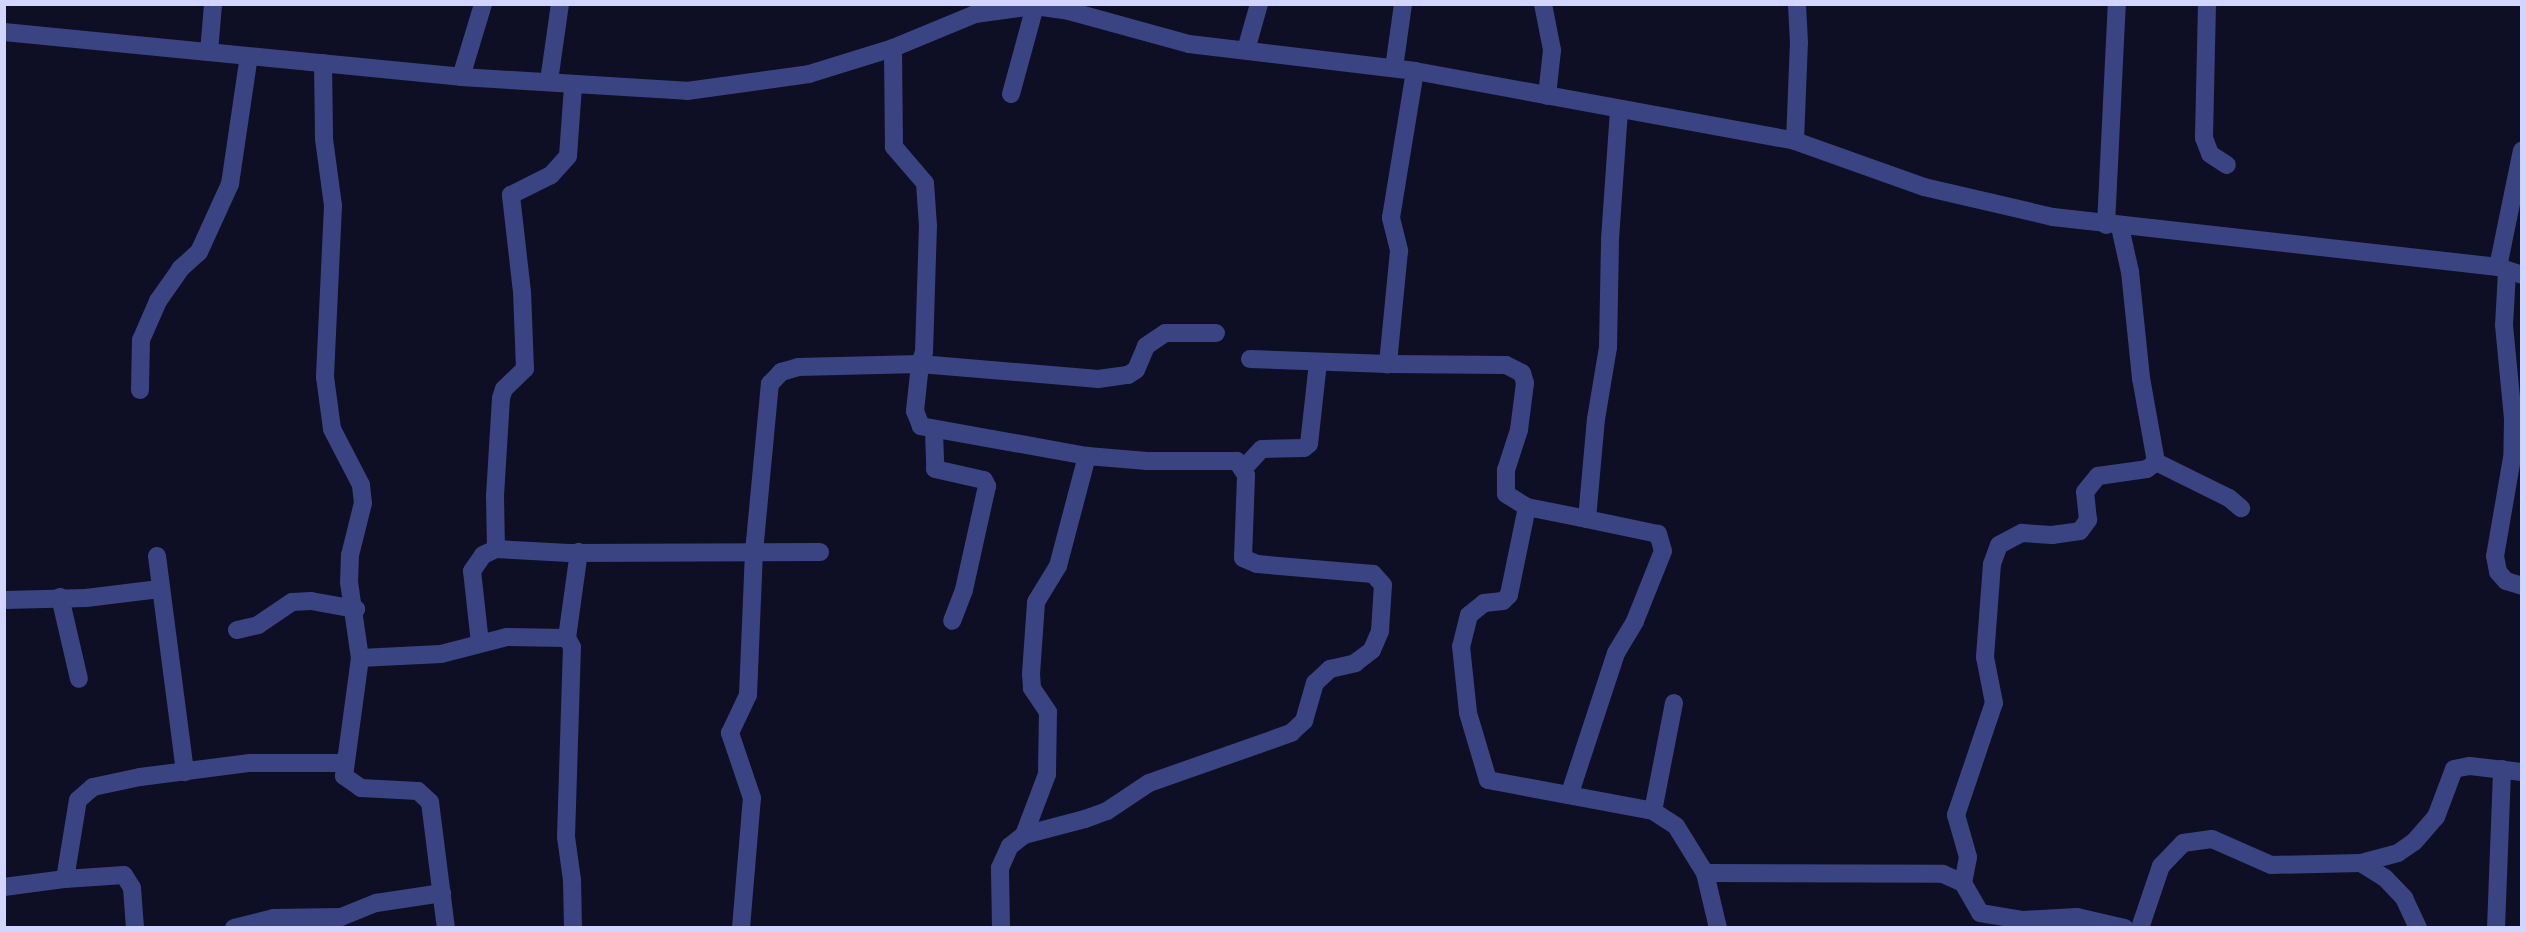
<!DOCTYPE html>
<style>
body{margin:0}
#map{position:relative;width:2526px;height:932px;overflow:hidden;background:#0e0f24;font-family:Figtree,sans-serif}
div>[style]{position:absolute}
.minor>*{height:18px;margin:-9px;padding:0 9px;transform-origin:9px;border-radius:9px;background:#3a4482}
span{translate:-50% -50%;white-space:nowrap;text-align:center;line-height:1.15;-webkit-text-stroke:6px #0e0f24;paint-order:stroke}
.frame{position:absolute;inset:0;border:6px solid #d1d5ff;pointer-events:none}
</style>
<div id="map">
<div class="minor">
<i style="left:1543px;top:4px;width:47px;rotate:78.9deg"></i>
<i style="left:1552px;top:50px;width:46px;rotate:96.2deg"></i>
<i style="left:2207px;top:4px;width:134px;rotate:91.3deg"></i>
<i style="left:2204px;top:138px;width:17px;rotate:69deg"></i>
<i style="left:2210px;top:154px;width:20px;rotate:33deg"></i>
<i style="left:4px;top:32px;width:459px;rotate:5.6deg"></i>
<i style="left:461px;top:77px;width:226px;rotate:3.5deg"></i>
<i style="left:687px;top:91px;width:123px;rotate:-7.9deg"></i>
<i style="left:809px;top:74px;width:88px;rotate:-17.2deg"></i>
<i style="left:893px;top:48px;width:89px;rotate:-22.5deg"></i>
<i style="left:975px;top:14px;width:61px;rotate:-7.6deg"></i>
<i style="left:1035px;top:6px;width:34px;rotate:8deg"></i>
<i style="left:1069px;top:11px;width:124px;rotate:15.4deg"></i>
<i style="left:1189px;top:44px;width:228px;rotate:6.8deg"></i>
<i style="left:1415px;top:71px;width:386px;rotate:10.4deg"></i>
<i style="left:1795px;top:141px;width:137px;rotate:19.6deg"></i>
<i style="left:1924px;top:187px;width:132px;rotate:13.1deg"></i>
<i style="left:2053px;top:217px;width:448px;rotate:6.4deg"></i>
<i style="left:2498px;top:267px;width:25px;rotate:18deg"></i>
<i style="left:1246px;top:50px;width:48px;rotate:-74.2deg"></i>
<i style="left:209px;top:52px;width:48px;rotate:-85.2deg"></i>
<i style="left:323px;top:63px;width:76px;rotate:89.2deg"></i>
<i style="left:324px;top:139px;width:68px;rotate:82.3deg"></i>
<i style="left:333px;top:206px;width:171px;rotate:92.7deg"></i>
<i style="left:325px;top:377px;width:52px;rotate:82.3deg"></i>
<i style="left:332px;top:429px;width:63px;rotate:62.6deg"></i>
<i style="left:361px;top:485px;width:18px;rotate:84deg"></i>
<i style="left:363px;top:503px;width:54px;rotate:104deg"></i>
<i style="left:350px;top:555px;width:27px;rotate:92deg"></i>
<i style="left:349px;top:582px;width:77px;rotate:81.8deg"></i>
<i style="left:360px;top:658px;width:119px;rotate:97.7deg"></i>
<i style="left:344px;top:776px;width:21px;rotate:35deg"></i>
<i style="left:361px;top:788px;width:57px;rotate:3deg"></i>
<i style="left:418px;top:791px;width:16px;rotate:43deg"></i>
<i style="left:430px;top:802px;width:127px;rotate:82.8deg"></i>
<i style="left:1394px;top:68px;width:65px;rotate:-82deg"></i>
<i style="left:1415px;top:71px;width:149px;rotate:99.3deg"></i>
<i style="left:1391px;top:218px;width:34px;rotate:76deg"></i>
<i style="left:1399px;top:251px;width:114px;rotate:95.6deg"></i>
<i style="left:1388px;top:364px;width:118px;rotate:0.5deg"></i>
<i style="left:1506px;top:365px;width:18px;rotate:27deg"></i>
<i style="left:1522px;top:373px;width:10px;rotate:73deg"></i>
<i style="left:1525px;top:383px;width:47px;rotate:97.3deg"></i>
<i style="left:1519px;top:430px;width:42px;rotate:108deg"></i>
<i style="left:1506px;top:470px;width:24px;rotate:90deg"></i>
<i style="left:1506px;top:494px;width:25px;rotate:32deg"></i>
<i style="left:1527px;top:507px;width:61px;rotate:11.3deg"></i>
<i style="left:461px;top:77px;width:76px;rotate:-73.2deg"></i>
<i style="left:549px;top:81px;width:78px;rotate:-81.9deg"></i>
<i style="left:1011px;top:94px;width:91px;rotate:-74.7deg"></i>
<i style="left:1795px;top:141px;width:98px;rotate:-87.7deg"></i>
<i style="left:1799px;top:43px;width:39px;rotate:-93deg"></i>
<i style="left:2106px;top:225px;width:221px;rotate:-87.2deg"></i>
<i style="left:2498px;top:267px;width:119px;rotate:-78.4deg"></i>
<i style="left:2507px;top:272px;width:53px;rotate:93.2deg"></i>
<i style="left:2504px;top:325px;width:94px;rotate:84.5deg"></i>
<i style="left:2513px;top:419px;width:39px;rotate:91deg"></i>
<i style="left:2512px;top:458px;width:99px;rotate:99.8deg"></i>
<i style="left:2495px;top:556px;width:16px;rotate:79deg"></i>
<i style="left:2498px;top:572px;width:12px;rotate:48deg"></i>
<i style="left:2506px;top:581px;width:17px;rotate:17deg"></i>
<i style="left:1250px;top:359px;width:138px;rotate:2.1deg"></i>
<i style="left:140px;top:390px;width:50px;rotate:-88.9deg"></i>
<i style="left:141px;top:340px;width:43px;rotate:-66.4deg"></i>
<i style="left:158px;top:301px;width:39px;rotate:-55deg"></i>
<i style="left:180px;top:269px;width:25px;rotate:-42deg"></i>
<i style="left:199px;top:252px;width:75px;rotate:-65.5deg"></i>
<i style="left:230px;top:184px;width:129px;rotate:-81.6deg"></i>
<i style="left:934px;top:431px;width:38px;rotate:88deg"></i>
<i style="left:935px;top:469px;width:50px;rotate:12.7deg"></i>
<i style="left:984px;top:480px;width:7px;rotate:63deg"></i>
<i style="left:987px;top:486px;width:107px;rotate:102.5deg"></i>
<i style="left:964px;top:590px;width:33px;rotate:111deg"></i>
<i style="left:2156px;top:462px;width:81px;rotate:26.3deg"></i>
<i style="left:2229px;top:498px;width:16px;rotate:40deg"></i>
<i style="left:1244px;top:468px;width:26px;rotate:-47deg"></i>
<i style="left:1262px;top:449px;width:42px;rotate:-1.4deg"></i>
<i style="left:1304px;top:448px;width:6px;rotate:-39deg"></i>
<i style="left:1309px;top:444px;width:82px;rotate:-83.7deg"></i>
<i style="left:1527px;top:507px;width:90px;rotate:101.6deg"></i>
<i style="left:1509px;top:595px;width:8px;rotate:135deg"></i>
<i style="left:1503px;top:601px;width:19px;rotate:174deg"></i>
<i style="left:1484px;top:603px;width:19px;rotate:141deg"></i>
<i style="left:1469px;top:615px;width:32px;rotate:104deg"></i>
<i style="left:1461px;top:646px;width:67px;rotate:84deg"></i>
<i style="left:1468px;top:713px;width:70px;rotate:73.4deg"></i>
<i style="left:1488px;top:780px;width:168px;rotate:10.6deg"></i>
<i style="left:1653px;top:811px;width:27px;rotate:33deg"></i>
<i style="left:1676px;top:826px;width:55px;rotate:58.3deg"></i>
<i style="left:1705px;top:873px;width:238px;rotate:0.2deg"></i>
<i style="left:1943px;top:874px;width:22px;rotate:24deg"></i>
<i style="left:1963px;top:883px;width:34px;rotate:60deg"></i>
<i style="left:1980px;top:913px;width:44px;rotate:9.2deg"></i>
<i style="left:2023px;top:920px;width:54px;rotate:-3.2deg"></i>
<i style="left:2077px;top:917px;width:49px;rotate:12.9deg"></i>
<i style="left:496px;top:549px;width:73px;rotate:3.1deg"></i>
<i style="left:569px;top:553px;width:251px;rotate:-0.2deg"></i>
<i style="left:157px;top:556px;width:218px;rotate:82.6deg"></i>
<i style="left:60px;top:597px;width:84px;rotate:77deg"></i>
<i style="left:4px;top:600px;width:82px;rotate:-1.4deg"></i>
<i style="left:86px;top:598px;width:74px;rotate:-7deg"></i>
<i style="left:237px;top:630px;width:22px;rotate:-13deg"></i>
<i style="left:258px;top:625px;width:41px;rotate:-34.1deg"></i>
<i style="left:292px;top:602px;width:19px;rotate:-3deg"></i>
<i style="left:311px;top:601px;width:46px;rotate:10.1deg"></i>
<i style="left:480px;top:643px;width:72px;rotate:-96.3deg"></i>
<i style="left:472px;top:571px;width:19px;rotate:-55deg"></i>
<i style="left:483px;top:555px;width:14px;rotate:-25deg"></i>
<i style="left:496px;top:549px;width:53px;rotate:-91.1deg"></i>
<i style="left:495px;top:496px;width:98px;rotate:-86.5deg"></i>
<i style="left:501px;top:398px;width:9px;rotate:-72deg"></i>
<i style="left:504px;top:389px;width:29px;rotate:-44deg"></i>
<i style="left:525px;top:369px;width:77px;rotate:-92.2deg"></i>
<i style="left:522px;top:292px;width:98px;rotate:-96.5deg"></i>
<i style="left:511px;top:195px;width:45px;rotate:-26.6deg"></i>
<i style="left:551px;top:175px;width:25px;rotate:-48deg"></i>
<i style="left:568px;top:156px;width:70px;rotate:-85.9deg"></i>
<i style="left:360px;top:658px;width:81px;rotate:-2.8deg"></i>
<i style="left:441px;top:654px;width:68px;rotate:-14.4deg"></i>
<i style="left:507px;top:637px;width:60px;rotate:1deg"></i>
<i style="left:1570px;top:793px;width:147px;rotate:-71.8deg"></i>
<i style="left:1616px;top:653px;width:37px;rotate:-59deg"></i>
<i style="left:1635px;top:621px;width:75px;rotate:-68.2deg"></i>
<i style="left:1663px;top:551px;width:18px;rotate:-106deg"></i>
<i style="left:1658px;top:534px;width:73px;rotate:-168.1deg"></i>
<i style="left:1587px;top:519px;width:100px;rotate:-84.9deg"></i>
<i style="left:1596px;top:419px;width:73px;rotate:-80.5deg"></i>
<i style="left:1608px;top:347px;width:108px;rotate:-88.9deg"></i>
<i style="left:1610px;top:239px;width:129px;rotate:-86deg"></i>
<i style="left:1653px;top:811px;width:110px;rotate:-79deg"></i>
<i style="left:1024px;top:835px;width:63px;rotate:-14.7deg"></i>
<i style="left:1085px;top:819px;width:23px;rotate:-20deg"></i>
<i style="left:1107px;top:811px;width:50px;rotate:-33.7deg"></i>
<i style="left:1149px;top:783px;width:151px;rotate:-19.4deg"></i>
<i style="left:1291px;top:733px;width:18px;rotate:-43deg"></i>
<i style="left:1304px;top:721px;width:40px;rotate:-74deg"></i>
<i style="left:1315px;top:683px;width:21px;rotate:-43deg"></i>
<i style="left:1330px;top:669px;width:26px;rotate:-13deg"></i>
<i style="left:1355px;top:663px;width:21px;rotate:-37deg"></i>
<i style="left:1372px;top:650px;width:21px;rotate:-67deg"></i>
<i style="left:1380px;top:631px;width:46px;rotate:-86.3deg"></i>
<i style="left:1383px;top:585px;width:15px;rotate:-132deg"></i>
<i style="left:1373px;top:574px;width:116px;rotate:-175.1deg"></i>
<i style="left:1257px;top:564px;width:15px;rotate:-157deg"></i>
<i style="left:1243px;top:558px;width:83px;rotate:-87.9deg"></i>
<i style="left:1246px;top:475px;width:17px;rotate:-123deg"></i>
<i style="left:1237px;top:461px;width:90px;rotate:180deg"></i>
<i style="left:1147px;top:461px;width:60px;rotate:-175.2deg"></i>
<i style="left:1087px;top:456px;width:169px;rotate:-169.8deg"></i>
<i style="left:921px;top:426px;width:16px;rotate:-112deg"></i>
<i style="left:915px;top:411px;width:47px;rotate:-83.9deg"></i>
<i style="left:920px;top:364px;width:179px;rotate:4.8deg"></i>
<i style="left:1098px;top:379px;width:30px;rotate:-8deg"></i>
<i style="left:1128px;top:375px;width:9px;rotate:-32deg"></i>
<i style="left:1136px;top:370px;width:26px;rotate:-67deg"></i>
<i style="left:1146px;top:346px;width:23px;rotate:-34deg"></i>
<i style="left:1165px;top:333px;width:51px"></i>
<i style="left:2361px;top:863px;width:28px;rotate:32deg"></i>
<i style="left:2385px;top:878px;width:28px;rotate:46deg"></i>
<i style="left:2404px;top:898px;width:33px;rotate:65deg"></i>
<i style="left:1705px;top:873px;width:57px;rotate:76.7deg"></i>
<i style="left:65px;top:879px;width:59px;rotate:-3.9deg"></i>
<i style="left:124px;top:875px;width:15px;rotate:58deg"></i>
<i style="left:132px;top:888px;width:40px;rotate:85.7deg"></i>
<i style="left:1963px;top:883px;width:26px;rotate:-79deg"></i>
<i style="left:1968px;top:857px;width:44px;rotate:-105.9deg"></i>
<i style="left:1956px;top:815px;width:118px;rotate:-71.3deg"></i>
<i style="left:1994px;top:703px;width:47px;rotate:-101.1deg"></i>
<i style="left:1985px;top:657px;width:93px;rotate:-85.7deg"></i>
<i style="left:1992px;top:564px;width:20px;rotate:-70deg"></i>
<i style="left:1999px;top:545px;width:26px;rotate:-28deg"></i>
<i style="left:2022px;top:533px;width:30px;rotate:4deg"></i>
<i style="left:2052px;top:535px;width:28px;rotate:-8deg"></i>
<i style="left:2080px;top:531px;width:14px;rotate:-54deg"></i>
<i style="left:2088px;top:520px;width:28px;rotate:-96deg"></i>
<i style="left:2085px;top:492px;width:21px;rotate:-51deg"></i>
<i style="left:2098px;top:476px;width:49px;rotate:-8.1deg"></i>
<i style="left:2147px;top:469px;width:11px;rotate:-38deg"></i>
<i style="left:2156px;top:462px;width:85px;rotate:-100.1deg"></i>
<i style="left:2141px;top:378px;width:107px;rotate:-95.9deg"></i>
<i style="left:2130px;top:272px;width:46px;rotate:-102.5deg"></i>
<i style="left:4px;top:887px;width:62px;rotate:-7.5deg"></i>
<i style="left:65px;top:879px;width:80px;rotate:-80.7deg"></i>
<i style="left:78px;top:800px;width:20px;rotate:-41deg"></i>
<i style="left:93px;top:787px;width:48px;rotate:-12deg"></i>
<i style="left:140px;top:777px;width:111px;rotate:-7.3deg"></i>
<i style="left:250px;top:763px;width:93px"></i>
<i style="left:234px;top:928px;width:41px;rotate:-14deg"></i>
<i style="left:274px;top:918px;width:67px;rotate:-0.9deg"></i>
<i style="left:341px;top:917px;width:38px;rotate:-22deg"></i>
<i style="left:376px;top:903px;width:67px;rotate:-8.6deg"></i>
<i style="left:573px;top:928px;width:48px;rotate:-91.2deg"></i>
<i style="left:572px;top:880px;width:43px;rotate:-97.9deg"></i>
<i style="left:566px;top:837px;width:190px;rotate:-88.2deg"></i>
<i style="left:572px;top:647px;width:10px;rotate:-119deg"></i>
<i style="left:567px;top:638px;width:87px;rotate:-82.1deg"></i>
<i style="left:741px;top:928px;width:130px;rotate:-85.2deg"></i>
<i style="left:752px;top:798px;width:69px;rotate:-108.7deg"></i>
<i style="left:730px;top:733px;width:42px;rotate:-64.7deg"></i>
<i style="left:748px;top:695px;width:143px;rotate:-87.6deg"></i>
<i style="left:754px;top:552px;width:169px;rotate:-84.6deg"></i>
<i style="left:770px;top:384px;width:16px;rotate:-47deg"></i>
<i style="left:781px;top:372px;width:18px;rotate:-16deg"></i>
<i style="left:798px;top:367px;width:122px;rotate:-1.4deg"></i>
<i style="left:920px;top:364px;width:13px;rotate:-72deg"></i>
<i style="left:924px;top:352px;width:126px;rotate:-88.2deg"></i>
<i style="left:928px;top:226px;width:43px;rotate:-94deg"></i>
<i style="left:925px;top:183px;width:48px;rotate:-130.7deg"></i>
<i style="left:894px;top:147px;width:99px;rotate:-90.6deg"></i>
<i style="left:1001px;top:928px;width:60px;rotate:-91deg"></i>
<i style="left:1000px;top:868px;width:24px;rotate:-66deg"></i>
<i style="left:1010px;top:846px;width:18px;rotate:-38deg"></i>
<i style="left:1024px;top:835px;width:65px;rotate:-69.3deg"></i>
<i style="left:1047px;top:774px;width:62px;rotate:-89.1deg"></i>
<i style="left:1048px;top:712px;width:29px;rotate:-124deg"></i>
<i style="left:1032px;top:688px;width:14px;rotate:-94deg"></i>
<i style="left:1031px;top:674px;width:72px;rotate:-86deg"></i>
<i style="left:1036px;top:602px;width:42px;rotate:-58.6deg"></i>
<i style="left:1058px;top:566px;width:114px;rotate:-75.2deg"></i>
<i style="left:2140px;top:928px;width:65px;rotate:-71.3deg"></i>
<i style="left:2161px;top:866px;width:32px;rotate:-46deg"></i>
<i style="left:2183px;top:843px;width:29px;rotate:-8deg"></i>
<i style="left:2212px;top:839px;width:64px;rotate:23.8deg"></i>
<i style="left:2271px;top:865px;width:90px;rotate:-1.3deg"></i>
<i style="left:2361px;top:863px;width:38px;rotate:-15deg"></i>
<i style="left:2398px;top:853px;width:19px;rotate:-35deg"></i>
<i style="left:2414px;top:842px;width:33px;rotate:-49deg"></i>
<i style="left:2436px;top:817px;width:51px;rotate:-69.4deg"></i>
<i style="left:2454px;top:769px;width:16px;rotate:-11deg"></i>
<i style="left:2470px;top:766px;width:52px;rotate:6.6deg"></i>
<i style="left:2496px;top:928px;width:159px;rotate:-87.8deg"></i>
</div>
<div class="frame"></div>
</div>
